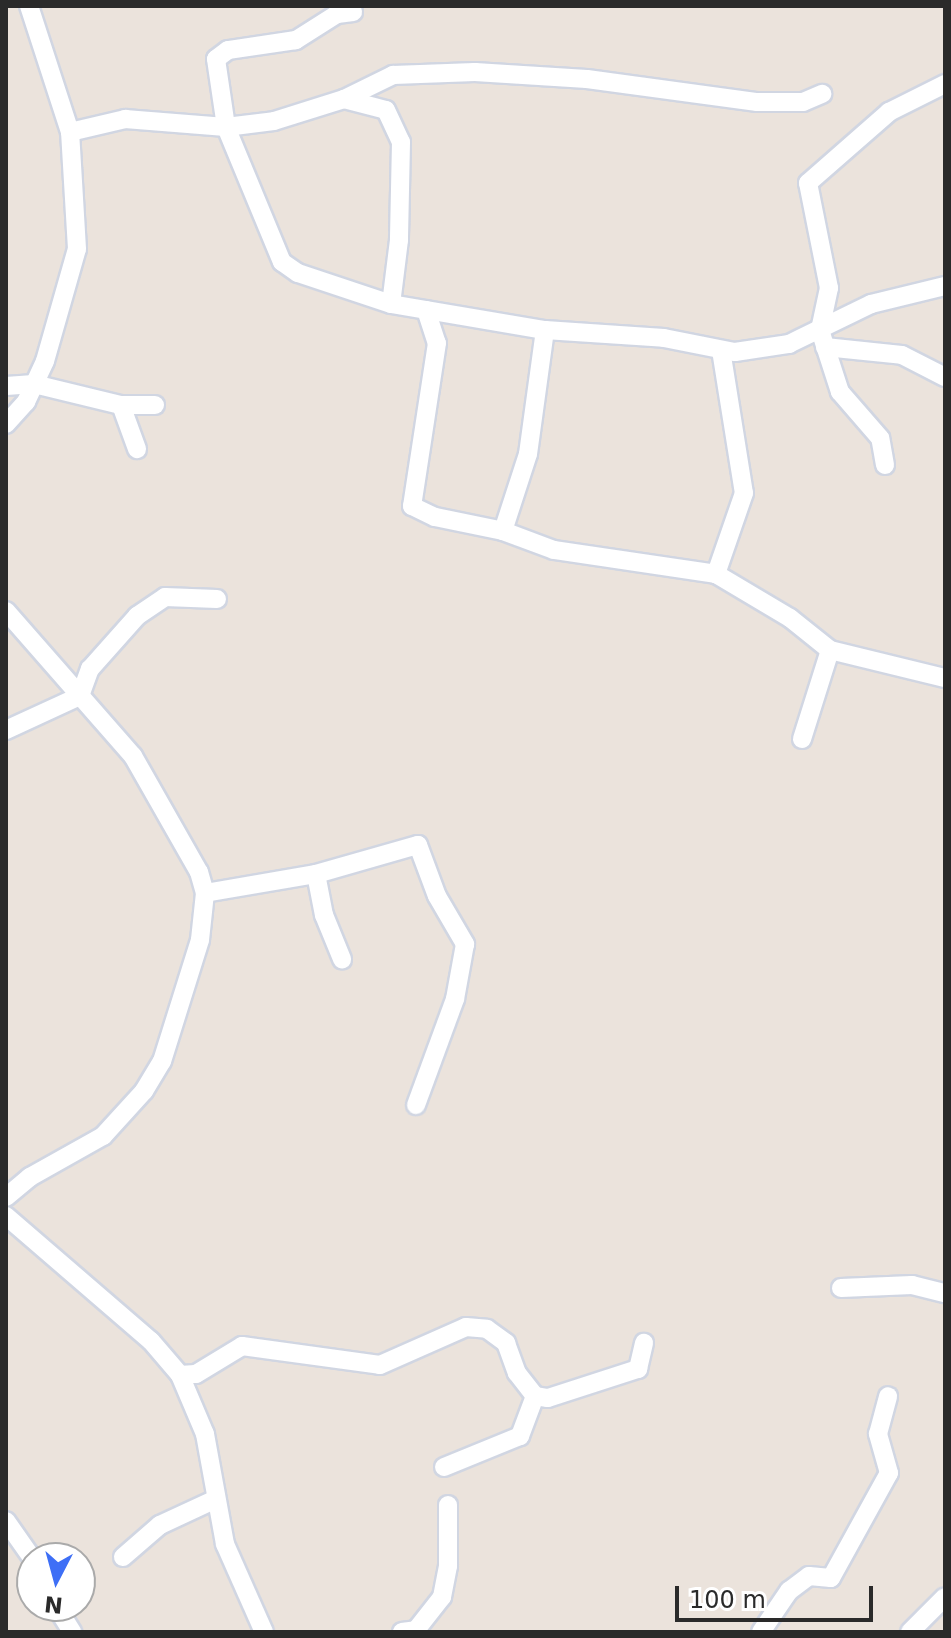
<!DOCTYPE html>
<style>
body{margin:0}
#map{position:relative;width:951px;height:1638px;overflow:hidden;background:#ebe3dc;font-family:"DejaVu Sans",sans-serif}
div>[style]{position:absolute}
.roads{filter:drop-shadow(2px 0 #d1d6e2) drop-shadow(-2px 0 #d1d6e2) drop-shadow(0 2px #d1d6e2) drop-shadow(0 -2px #d1d6e2)}
.minor>*{height:18px;margin:-9px;padding:0 9px;transform-origin:9px;border-radius:9px;background:#fff}
span{translate:-50% -50%;white-space:nowrap;text-align:center;line-height:1.15;-webkit-text-stroke:8px #fff;paint-order:stroke}
.frame{position:absolute;inset:0;border:8px solid #2a2a2a;pointer-events:none}
.north{position:absolute;left:16px;top:1542px;width:80px;height:80px;box-sizing:border-box;background:#fff;border:2px solid #aaa;border-radius:50%;rotate:186deg;font-size:22px;font-weight:700;line-height:32px;text-align:center;color:#2a2a2a}
.north::after{content:'';display:block;margin:auto;width:28px;height:36px;background:#3e6ff6;clip-path:polygon(50% 0,100% 100%,50% 72%,0 100%)}
.scale{position:absolute;left:675px;top:1586px;width:198px;height:36px;box-sizing:border-box;border:4px solid #2a2a2a;border-top:0;padding-left:10px;font-size:24px;line-height:28px;white-space:nowrap;color:#2a2a2a;-webkit-text-stroke:6px #fff;paint-order:stroke}
</style>
<div id="map">
<div class="roads">
<div class="minor">
<i style="left:353px;top:12px;width:16px;rotate:173deg"></i>
<i style="left:337px;top:14px;width:49px;rotate:147.6deg"></i>
<i style="left:296px;top:40px;width:69px;rotate:171.6deg"></i>
<i style="left:228px;top:50px;width:15px;rotate:143deg"></i>
<i style="left:216px;top:59px;width:69px;rotate:81.6deg"></i>
<i style="left:226px;top:127px;width:48px;rotate:-7.1deg"></i>
<i style="left:274px;top:121px;width:73px;rotate:-17.4deg"></i>
<i style="left:344px;top:99px;width:55px;rotate:-26.1deg"></i>
<i style="left:393px;top:75px;width:82px;rotate:-2.1deg"></i>
<i style="left:475px;top:72px;width:112px;rotate:3.6deg"></i>
<i style="left:587px;top:79px;width:172px;rotate:7.7deg"></i>
<i style="left:757px;top:102px;width:46px"></i>
<i style="left:803px;top:102px;width:21px;rotate:-23deg"></i>
<i style="left:344px;top:99px;width:43px;rotate:14.7deg"></i>
<i style="left:386px;top:110px;width:35px;rotate:65deg"></i>
<i style="left:401px;top:142px;width:98px;rotate:91.2deg"></i>
<i style="left:399px;top:240px;width:64px;rotate:97.1deg"></i>
<i style="left:70px;top:132px;width:57px;rotate:-13.3deg"></i>
<i style="left:125px;top:119px;width:101px;rotate:4.5deg"></i>
<i style="left:226px;top:127px;width:146px;rotate:67.5deg"></i>
<i style="left:282px;top:262px;width:19px;rotate:35deg"></i>
<i style="left:298px;top:273px;width:98px;rotate:18.4deg"></i>
<i style="left:391px;top:304px;width:156px;rotate:9.6deg"></i>
<i style="left:545px;top:330px;width:119px;rotate:3.8deg"></i>
<i style="left:664px;top:338px;width:72px;rotate:11.2deg"></i>
<i style="left:735px;top:352px;width:55px;rotate:-8.4deg"></i>
<i style="left:789px;top:344px;width:91px;rotate:-26deg"></i>
<i style="left:871px;top:304px;width:76px;rotate:-13.7deg"></i>
<i style="left:426px;top:310px;width:35px;rotate:72deg"></i>
<i style="left:437px;top:343px;width:165px;rotate:98.7deg"></i>
<i style="left:412px;top:506px;width:25px;rotate:26deg"></i>
<i style="left:435px;top:517px;width:69px;rotate:11.6deg"></i>
<i style="left:545px;top:330px;width:125px;rotate:97.8deg"></i>
<i style="left:528px;top:454px;width:81px;rotate:108deg"></i>
<i style="left:503px;top:531px;width:54px;rotate:20.4deg"></i>
<i style="left:554px;top:550px;width:164px;rotate:8.4deg"></i>
<i style="left:825px;top:347px;width:77px;rotate:5.9deg"></i>
<i style="left:902px;top:355px;width:48px;rotate:27.1deg"></i>
<i style="left:721px;top:350px;width:145px;rotate:80.9deg"></i>
<i style="left:744px;top:493px;width:86px;rotate:109.1deg"></i>
<i style="left:716px;top:574px;width:86px;rotate:30.7deg"></i>
<i style="left:790px;top:618px;width:51px;rotate:38.7deg"></i>
<i style="left:6px;top:386px;width:28px;rotate:-4deg"></i>
<i style="left:34px;top:384px;width:89px;rotate:13.6deg"></i>
<i style="left:121px;top:405px;width:34px"></i>
<i style="left:121px;top:405px;width:47px;rotate:70deg"></i>
<i style="left:6px;top:424px;width:30px;rotate:-48deg"></i>
<i style="left:26px;top:402px;width:45px;rotate:-65.1deg"></i>
<i style="left:45px;top:361px;width:116px;rotate:-74.1deg"></i>
<i style="left:77px;top:249px;width:117px;rotate:-93.4deg"></i>
<i style="left:70px;top:132px;width:133px;rotate:-108deg"></i>
<i style="left:885px;top:465px;width:27px;rotate:-100deg"></i>
<i style="left:880px;top:438px;width:61px;rotate:-131deg"></i>
<i style="left:840px;top:392px;width:65px;rotate:-107.9deg"></i>
<i style="left:820px;top:330px;width:43px;rotate:-77.9deg"></i>
<i style="left:829px;top:288px;width:107px;rotate:-101.3deg"></i>
<i style="left:808px;top:183px;width:108px;rotate:-41.2deg"></i>
<i style="left:889px;top:112px;width:63px;rotate:-26.6deg"></i>
<i style="left:6px;top:611px;width:193px;rotate:48.8deg"></i>
<i style="left:133px;top:756px;width:133px;rotate:60.4deg"></i>
<i style="left:199px;top:872px;width:22px;rotate:74deg"></i>
<i style="left:205px;top:893px;width:47px;rotate:96.1deg"></i>
<i style="left:200px;top:940px;width:127px;rotate:107.4deg"></i>
<i style="left:162px;top:1061px;width:35px;rotate:121deg"></i>
<i style="left:144px;top:1091px;width:61px;rotate:132.3deg"></i>
<i style="left:103px;top:1136px;width:84px;rotate:150.7deg"></i>
<i style="left:30px;top:1177px;width:31px;rotate:140deg"></i>
<i style="left:6px;top:730px;width:81px;rotate:-24.7deg"></i>
<i style="left:80px;top:696px;width:29px;rotate:-70deg"></i>
<i style="left:90px;top:669px;width:71px;rotate:-48.4deg"></i>
<i style="left:137px;top:616px;width:34px;rotate:-34deg"></i>
<i style="left:165px;top:597px;width:52px;rotate:2.2deg"></i>
<i style="left:802px;top:739px;width:93px;rotate:-72.5deg"></i>
<i style="left:830px;top:650px;width:118px;rotate:13.7deg"></i>
<i style="left:316px;top:874px;width:106px;rotate:-15.9deg"></i>
<i style="left:418px;top:845px;width:54px;rotate:69.6deg"></i>
<i style="left:437px;top:896px;width:56px;rotate:59.7deg"></i>
<i style="left:465px;top:944px;width:56px;rotate:100.3deg"></i>
<i style="left:455px;top:999px;width:113px;rotate:110.2deg"></i>
<i style="left:205px;top:893px;width:113px;rotate:-9.7deg"></i>
<i style="left:316px;top:874px;width:42px;rotate:79deg"></i>
<i style="left:324px;top:915px;width:48px;rotate:67.8deg"></i>
<i style="left:6px;top:1216px;width:191px;rotate:40.8deg"></i>
<i style="left:151px;top:1341px;width:45px;rotate:49.5deg"></i>
<i style="left:180px;top:1375px;width:64px;rotate:67deg"></i>
<i style="left:205px;top:1434px;width:112px;rotate:79.7deg"></i>
<i style="left:225px;top:1544px;width:96px;rotate:66.1deg"></i>
<i style="left:841px;top:1288px;width:71px;rotate:-2.4deg"></i>
<i style="left:912px;top:1285px;width:34px;rotate:14deg"></i>
<i style="left:180px;top:1375px;width:16px;rotate:-4deg"></i>
<i style="left:196px;top:1374px;width:54px;rotate:-31.3deg"></i>
<i style="left:242px;top:1346px;width:139px;rotate:7.8deg"></i>
<i style="left:380px;top:1365px;width:94px;rotate:-23.8deg"></i>
<i style="left:466px;top:1327px;width:21px;rotate:5deg"></i>
<i style="left:487px;top:1329px;width:24px;rotate:36deg"></i>
<i style="left:506px;top:1343px;width:32px;rotate:70deg"></i>
<i style="left:517px;top:1373px;width:29px;rotate:52deg"></i>
<i style="left:535px;top:1396px;width:43px;rotate:110.6deg"></i>
<i style="left:520px;top:1436px;width:82px;rotate:157.8deg"></i>
<i style="left:535px;top:1396px;width:13px;rotate:9deg"></i>
<i style="left:548px;top:1398px;width:95px;rotate:-17.9deg"></i>
<i style="left:638px;top:1369px;width:27px;rotate:-77deg"></i>
<i style="left:6px;top:1521px;width:45px;rotate:54.9deg"></i>
<i style="left:123px;top:1557px;width:49px;rotate:-40.9deg"></i>
<i style="left:160px;top:1525px;width:62px;rotate:-24.9deg"></i>
<i style="left:56px;top:1606px;width:31px;rotate:58deg"></i>
<i style="left:402px;top:1632px;width:14px;rotate:-8deg"></i>
<i style="left:416px;top:1630px;width:42px;rotate:-51.8deg"></i>
<i style="left:442px;top:1597px;width:32px;rotate:-79deg"></i>
<i style="left:448px;top:1566px;width:61px;rotate:-90deg"></i>
<i style="left:761px;top:1632px;width:50px;rotate:-55.7deg"></i>
<i style="left:789px;top:1591px;width:25px;rotate:-37deg"></i>
<i style="left:809px;top:1576px;width:22px;rotate:5deg"></i>
<i style="left:831px;top:1578px;width:120px;rotate:-61.1deg"></i>
<i style="left:889px;top:1473px;width:41px;rotate:-105.8deg"></i>
<i style="left:878px;top:1434px;width:39px;rotate:-75deg"></i>
<i style="left:910px;top:1632px;width:49px;rotate:-45deg"></i>
</div>
</div>
<div class="frame"></div>
<div class="north">N</div>
<div class="scale">100 m</div>
</div>
